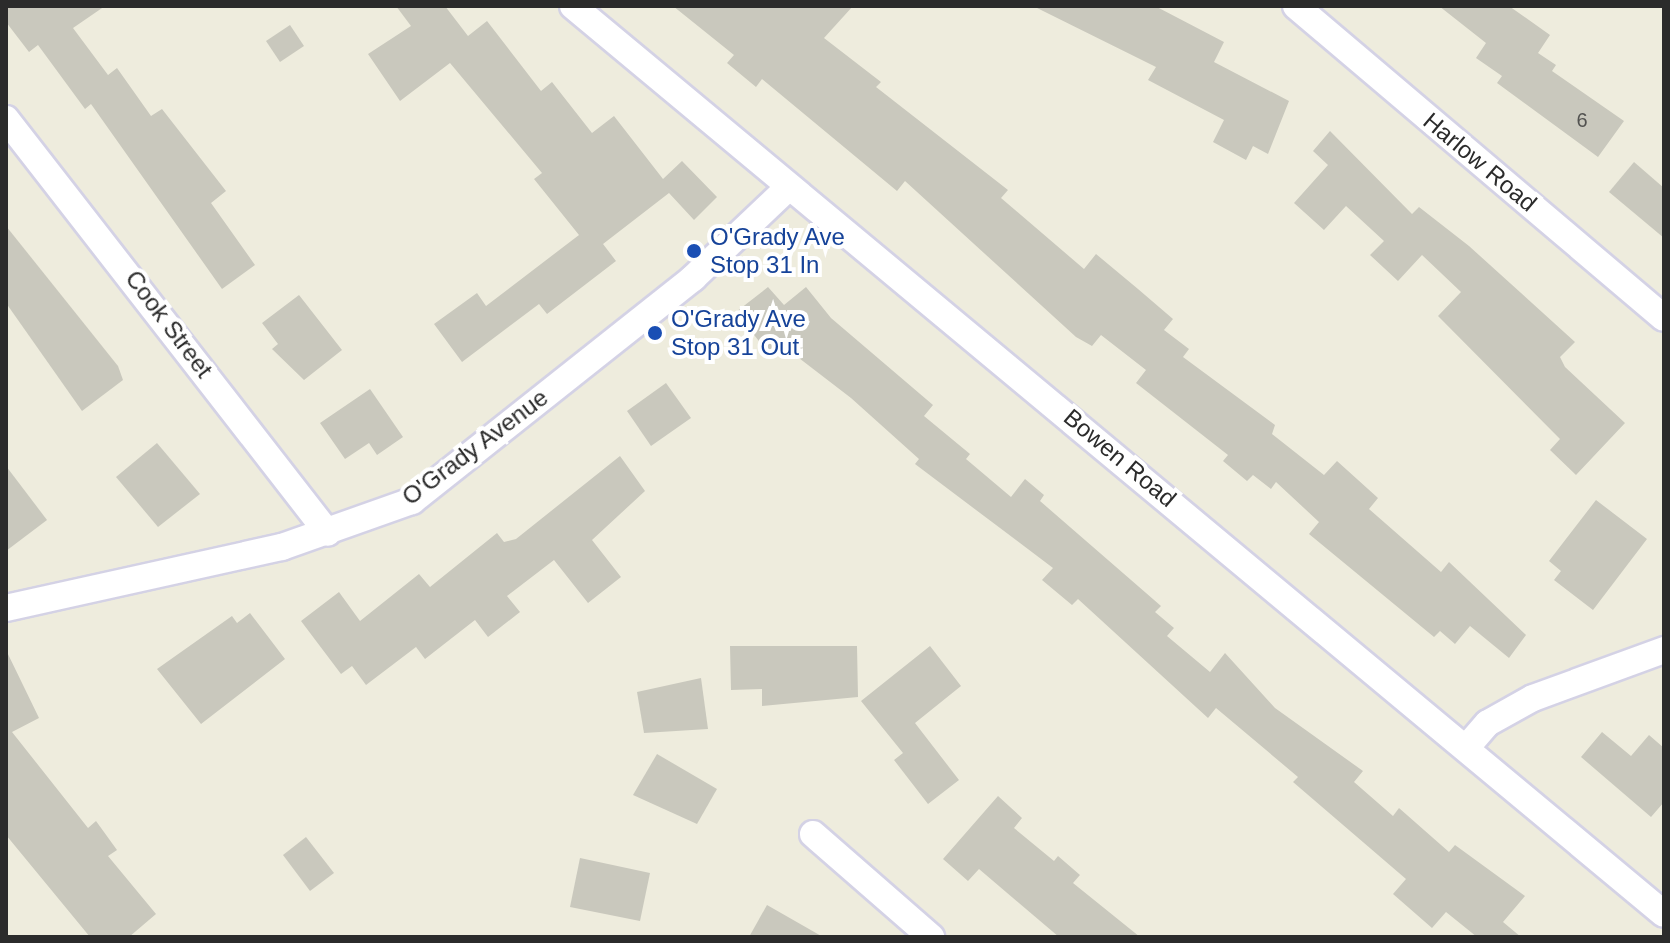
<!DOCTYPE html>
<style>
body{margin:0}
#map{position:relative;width:1670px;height:943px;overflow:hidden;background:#eeecdd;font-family:Helvetica,sans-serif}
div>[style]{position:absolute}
.building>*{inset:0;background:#c9c8bd}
.roads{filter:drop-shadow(2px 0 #d4d2e5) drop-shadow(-2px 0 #d4d2e5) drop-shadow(0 2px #d4d2e5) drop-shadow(0 -2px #d4d2e5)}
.minor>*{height:26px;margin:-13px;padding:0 13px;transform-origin:13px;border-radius:13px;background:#fff}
.dots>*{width:22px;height:22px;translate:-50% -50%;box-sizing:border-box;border:4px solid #fff;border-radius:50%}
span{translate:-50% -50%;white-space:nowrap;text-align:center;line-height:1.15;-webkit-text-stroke:8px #fff;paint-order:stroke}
.number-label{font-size:20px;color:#525250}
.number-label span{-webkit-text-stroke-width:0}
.street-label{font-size:24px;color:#2b2b2b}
.transit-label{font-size:24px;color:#164399}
.left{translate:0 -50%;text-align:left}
.frame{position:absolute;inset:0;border:8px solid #2b2b2b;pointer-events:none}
</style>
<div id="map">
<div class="building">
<i style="clip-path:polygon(6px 6px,105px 6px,73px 28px,108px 75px,117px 68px,151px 116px,162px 109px,226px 191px,211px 203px,255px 265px,222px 289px,91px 104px,85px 109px,38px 45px,29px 52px,6px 22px)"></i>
<i style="clip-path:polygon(396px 6px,445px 6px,468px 36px,487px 21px,541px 91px,552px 82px,592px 133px,614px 116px,663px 179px,682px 161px,717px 197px,694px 220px,669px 193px,603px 244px,616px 261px,547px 314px,539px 304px,462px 362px,434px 324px,477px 293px,486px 306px,579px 235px,534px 179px,542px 173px,450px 63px,400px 101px,368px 54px,411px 26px)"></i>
<i style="clip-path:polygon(673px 6px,853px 6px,824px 38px,881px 82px,876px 87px,1008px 190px,1001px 198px,1084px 269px,1096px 254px,1138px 289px,1173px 319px,1164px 330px,1189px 349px,1183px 357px,1275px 425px,1272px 434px,1324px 475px,1337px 461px,1378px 498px,1369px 509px,1441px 572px,1449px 562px,1526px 635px,1509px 658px,1470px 626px,1455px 644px,1440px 631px,1434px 637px,1309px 534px,1319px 522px,1276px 482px,1271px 489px,1253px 475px,1247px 481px,1223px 461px,1228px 455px,1136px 383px,1146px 370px,1101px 335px,1092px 346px,1076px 337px,905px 181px,897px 191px,762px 79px,756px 87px,727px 63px,734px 55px)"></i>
<i style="clip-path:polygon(1033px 6px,1155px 6px,1224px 42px,1214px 62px,1289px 101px,1268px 154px,1253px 146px,1246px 160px,1213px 142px,1224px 120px,1148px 80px,1156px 67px)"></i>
<i style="clip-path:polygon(1439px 6px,1509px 6px,1550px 35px,1538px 53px,1556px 65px,1552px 71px,1624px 121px,1598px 157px,1497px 83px,1502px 76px,1476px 58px,1486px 43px)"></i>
<i style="clip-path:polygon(290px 25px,304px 46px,280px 62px,266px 41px)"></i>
<i style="clip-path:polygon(1330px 131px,1412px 214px,1419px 207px,1469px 246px,1575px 342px,1560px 357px,1565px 367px,1625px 423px,1576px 475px,1550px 450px,1560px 439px,1438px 316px,1461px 292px,1422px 255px,1398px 281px,1370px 255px,1384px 241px,1346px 206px,1324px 230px,1294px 203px,1328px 165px,1313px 151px)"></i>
<i style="clip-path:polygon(1634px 162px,1664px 188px,1664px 238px,1609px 192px)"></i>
<i style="clip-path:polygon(6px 226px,118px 366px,123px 380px,82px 411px,6px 303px)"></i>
<i style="clip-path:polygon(768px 287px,784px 305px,806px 287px,831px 318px,933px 405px,924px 416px,970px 454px,966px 459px,1011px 497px,1025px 479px,1044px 495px,1040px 501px,1161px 606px,1155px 612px,1174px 628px,1167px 636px,1210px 672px,1225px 653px,1275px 708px,1363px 771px,1354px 782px,1393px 816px,1399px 808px,1449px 852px,1455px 845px,1525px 896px,1503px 922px,1521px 937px,1477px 937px,1446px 912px,1432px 928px,1393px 894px,1406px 879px,1293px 782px,1298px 777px,1216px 708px,1208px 718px,1078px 599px,1072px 605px,1042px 580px,1053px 568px,915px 464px,919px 459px,851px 398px,782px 345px,770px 355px,736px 312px)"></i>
<i style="clip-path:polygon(299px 295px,342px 350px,304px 380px,272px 349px,278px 344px,262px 323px)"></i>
<i style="clip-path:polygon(666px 383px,691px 418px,651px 446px,627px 411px)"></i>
<i style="clip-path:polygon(370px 389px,403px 437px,377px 455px,369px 443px,345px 459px,320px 423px)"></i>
<i style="clip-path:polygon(157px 443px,200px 494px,158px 527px,116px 477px)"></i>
<i style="clip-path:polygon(620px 456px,645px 491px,592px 540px,621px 577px,588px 603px,554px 560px,507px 596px,520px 612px,488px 637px,475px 620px,425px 659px,416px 647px,366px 685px,352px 666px,341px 674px,301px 621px,339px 592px,360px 621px,419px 574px,430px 587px,497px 533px,504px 542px,516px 539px)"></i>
<i style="clip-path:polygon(6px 466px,47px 520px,6px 551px)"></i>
<i style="clip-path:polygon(1596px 500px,1647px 539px,1593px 610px,1554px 580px,1561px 571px,1549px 561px)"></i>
<i style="clip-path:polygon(250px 613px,285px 659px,201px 724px,157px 669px,232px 616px,237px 623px)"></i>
<i style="clip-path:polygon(730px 646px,857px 646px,858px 697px,762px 706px,762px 689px,731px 690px)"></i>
<i style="clip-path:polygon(930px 646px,961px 686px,915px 723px,959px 780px,928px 804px,894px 760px,903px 753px,861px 701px)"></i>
<i style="clip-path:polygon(6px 650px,39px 718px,12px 732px,88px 828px,96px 821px,117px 850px,108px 856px,156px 914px,129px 937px,90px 937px,6px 835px)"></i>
<i style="clip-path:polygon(701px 678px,708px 729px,644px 733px,637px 692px)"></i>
<i style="clip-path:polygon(1602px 732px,1631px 756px,1649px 735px,1664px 748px,1664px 802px,1651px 817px,1581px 757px)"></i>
<i style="clip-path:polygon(657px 754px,717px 789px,697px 824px,633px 795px)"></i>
<i style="clip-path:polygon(998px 796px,1022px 818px,1014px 828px,1054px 861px,1058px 856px,1080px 875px,1073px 883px,1140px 937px,1059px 937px,979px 869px,968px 881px,943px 859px)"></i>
<i style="clip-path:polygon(306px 837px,334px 873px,310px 891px,283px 855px)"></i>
<i style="clip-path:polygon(580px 858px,650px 873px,640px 921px,570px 907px)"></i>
<i style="clip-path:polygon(767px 905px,823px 937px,749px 937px)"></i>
</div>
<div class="roads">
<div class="minor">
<i style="left:573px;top:6px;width:1419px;rotate:39.77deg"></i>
<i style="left:1296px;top:6px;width:482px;rotate:40.3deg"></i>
<i style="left:6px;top:119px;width:524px;rotate:52.13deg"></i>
<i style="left:6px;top:608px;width:283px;rotate:-12.5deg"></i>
<i style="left:282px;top:547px;width:138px;rotate:-19.5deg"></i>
<i style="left:412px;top:501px;width:359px;rotate:-38.4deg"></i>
<i style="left:693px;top:278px;width:131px;rotate:-43.5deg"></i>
<i style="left:1466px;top:748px;width:33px;rotate:-49deg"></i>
<i style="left:1488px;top:723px;width:51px;rotate:-29.1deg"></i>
<i style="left:1533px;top:698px;width:140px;rotate:-20.1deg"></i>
<i style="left:813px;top:834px;width:157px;rotate:41.1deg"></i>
</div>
</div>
<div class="dots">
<i style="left:694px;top:251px;background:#1a4fb4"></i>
<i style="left:655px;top:333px;background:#1a4fb4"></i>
</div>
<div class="number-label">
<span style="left:1582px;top:120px">6</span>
</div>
<div class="street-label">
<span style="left:1480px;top:162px;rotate:40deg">Harlow Road</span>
<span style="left:169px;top:324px;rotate:53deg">Cook Street</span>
<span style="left:475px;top:447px;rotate:-37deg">O'Grady Avenue</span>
<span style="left:1120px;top:458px;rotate:40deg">Bowen Road</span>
</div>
<div class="transit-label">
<span class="left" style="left:710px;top:251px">O'Grady Ave<br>Stop 31 In</span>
<span class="left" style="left:671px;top:333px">O'Grady Ave<br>Stop 31 Out</span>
</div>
<div class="frame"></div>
</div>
